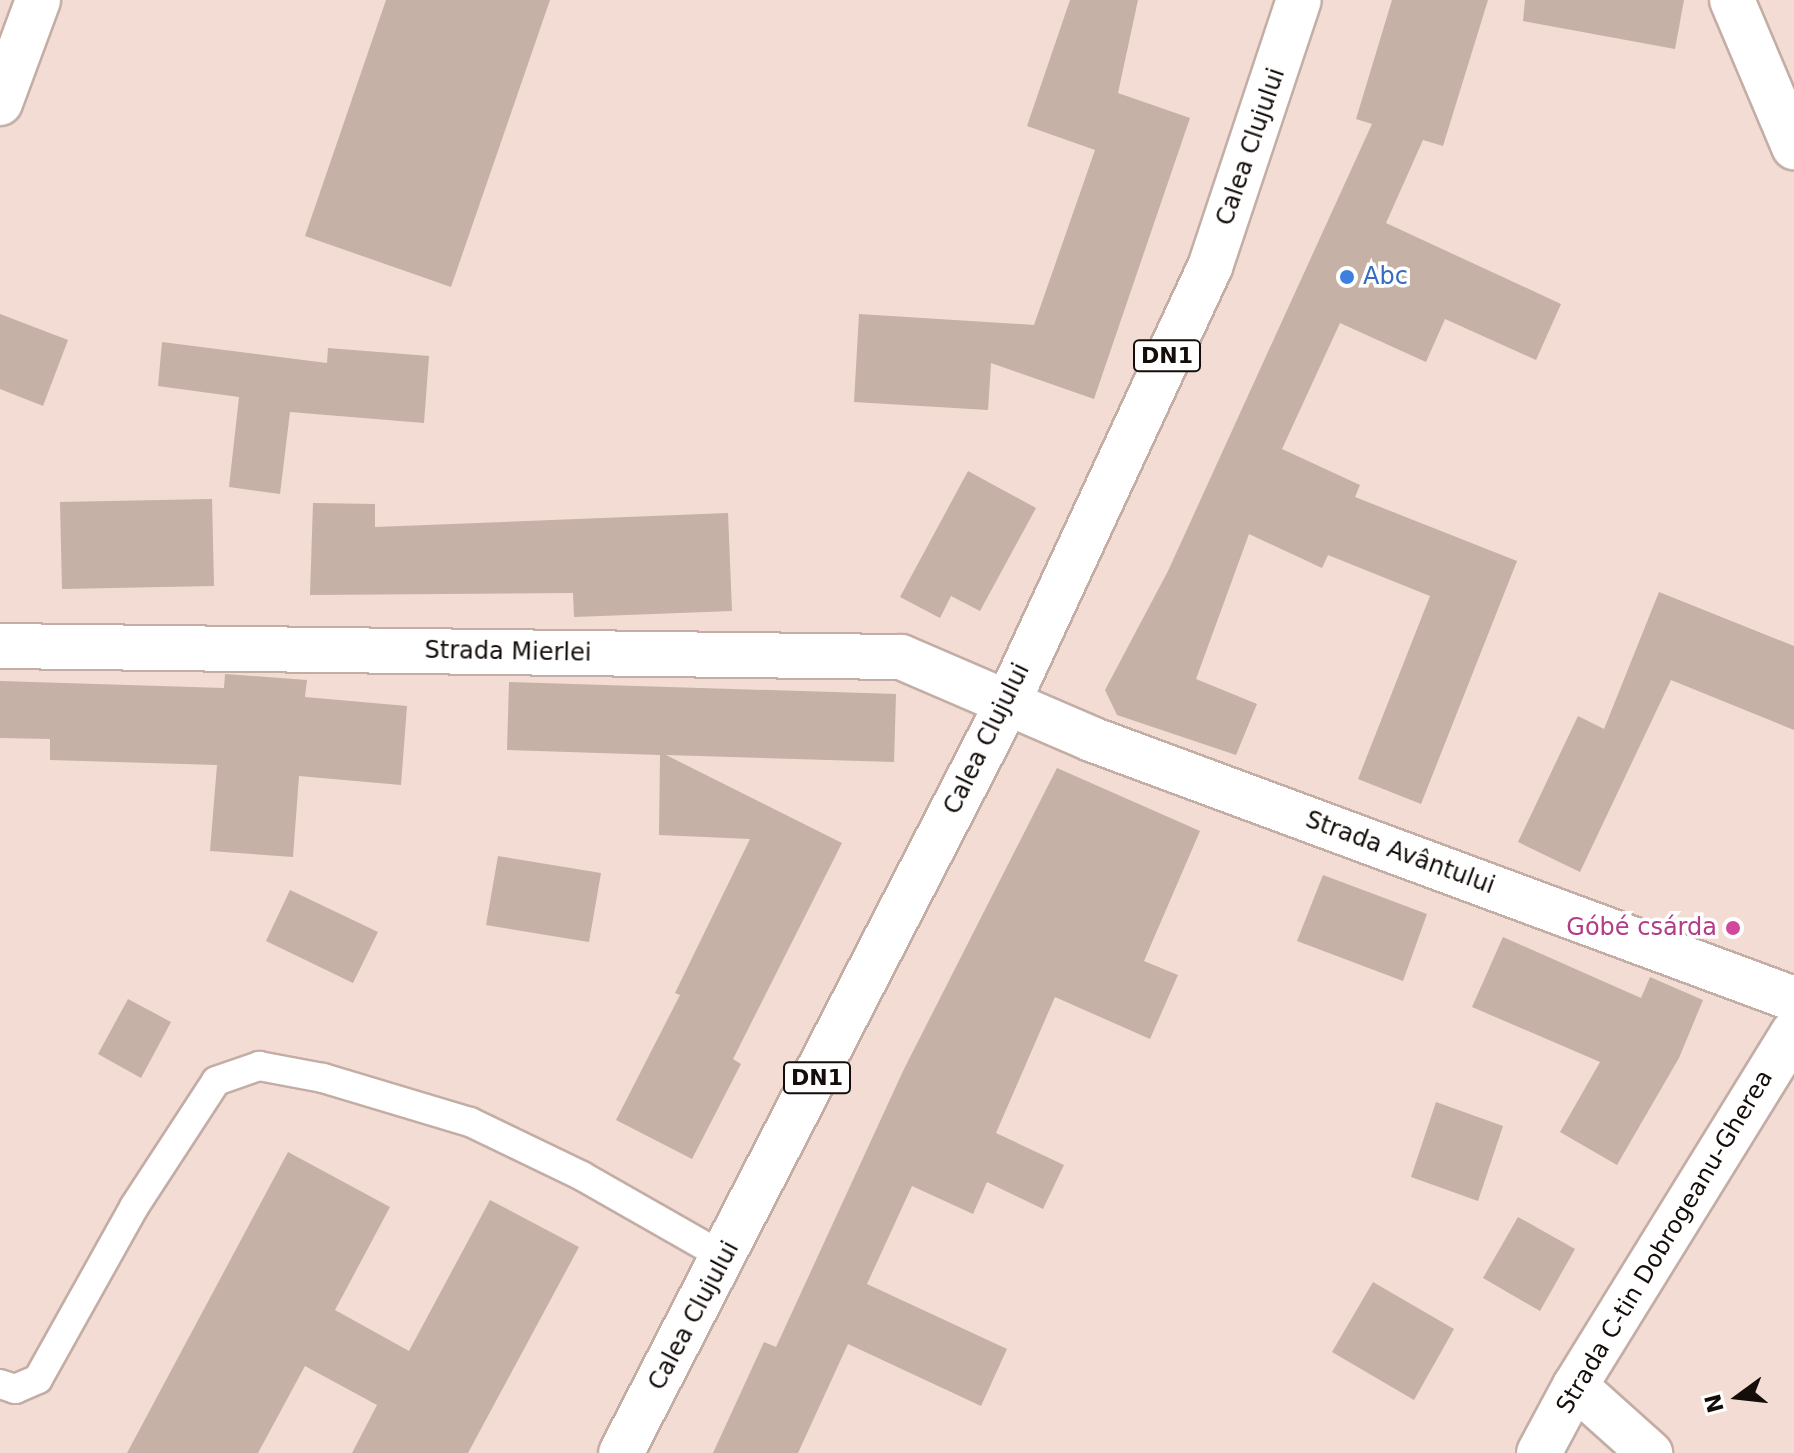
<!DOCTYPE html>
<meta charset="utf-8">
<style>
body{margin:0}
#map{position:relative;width:1794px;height:1453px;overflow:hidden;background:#f3dcd3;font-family:"DejaVu Sans",sans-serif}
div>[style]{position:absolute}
.building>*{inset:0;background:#c5b1a6}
.roads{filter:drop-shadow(2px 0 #c3ada5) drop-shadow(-2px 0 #c3ada5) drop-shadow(0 2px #c3ada5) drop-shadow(0 -2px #c3ada5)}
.lane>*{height:28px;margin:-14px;padding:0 14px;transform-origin:14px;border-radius:14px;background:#fff}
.street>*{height:44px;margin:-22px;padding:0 22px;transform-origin:22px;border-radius:22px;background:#fff}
.primary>*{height:44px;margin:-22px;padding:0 22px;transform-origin:22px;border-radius:22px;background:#fff}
.dots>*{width:22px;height:22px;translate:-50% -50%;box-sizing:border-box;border:4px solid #fff;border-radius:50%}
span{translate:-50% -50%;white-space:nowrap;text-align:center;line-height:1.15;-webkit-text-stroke:7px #fff;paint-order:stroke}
.shield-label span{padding:2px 6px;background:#fff;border:2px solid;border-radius:6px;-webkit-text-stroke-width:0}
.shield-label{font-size:22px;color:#150d0a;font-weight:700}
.street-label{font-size:24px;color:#150d0a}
.shop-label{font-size:24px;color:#366cbe}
.left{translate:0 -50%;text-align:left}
.hotel-label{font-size:24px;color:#b23c85}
.right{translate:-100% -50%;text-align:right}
.north{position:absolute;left:1698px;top:1357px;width:80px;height:80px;-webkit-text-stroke:6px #fff;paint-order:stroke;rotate:255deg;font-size:22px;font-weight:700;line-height:32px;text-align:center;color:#150d0a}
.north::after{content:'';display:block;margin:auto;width:28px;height:36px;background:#150d0a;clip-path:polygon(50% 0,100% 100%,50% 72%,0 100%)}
</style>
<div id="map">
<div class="building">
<i style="clip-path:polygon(386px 0,550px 0,451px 287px,305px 236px)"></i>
<i style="clip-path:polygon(1070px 0,1138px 0,1118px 93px,1190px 118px,1094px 399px,991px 363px,988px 410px,854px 402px,859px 314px,1034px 325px,1095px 150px,1027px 126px)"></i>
<i style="clip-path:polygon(1392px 0,1488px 0,1443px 146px,1423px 140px,1386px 223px,1561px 304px,1536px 360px,1445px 319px,1426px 362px,1340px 323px,1282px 449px,1360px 485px,1355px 497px,1517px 561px,1421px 804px,1358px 779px,1430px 596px,1328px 555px,1322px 568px,1249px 534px,1196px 679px,1257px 704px,1236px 755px,1117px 715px,1105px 690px,1168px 571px,1372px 124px,1356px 119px)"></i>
<i style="clip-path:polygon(1525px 0,1684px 0,1675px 49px,1523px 21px)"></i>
<i style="clip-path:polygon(0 314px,68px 340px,43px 406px,0 389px)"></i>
<i style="clip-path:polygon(162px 342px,327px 363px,328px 348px,429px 356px,424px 423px,290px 412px,280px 494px,229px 487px,239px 397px,158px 386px)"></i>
<i style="clip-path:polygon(968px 471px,1036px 508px,980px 611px,951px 596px,940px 618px,900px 597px)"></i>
<i style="clip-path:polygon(212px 499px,214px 586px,62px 589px,60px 502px)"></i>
<i style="clip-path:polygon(313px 503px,375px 504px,375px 527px,728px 513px,732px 611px,574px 617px,573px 593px,310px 595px)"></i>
<i style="clip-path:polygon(1659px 592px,1794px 646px,1794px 730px,1671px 680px,1580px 872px,1518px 842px,1578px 716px,1604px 729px)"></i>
<i style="clip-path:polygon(225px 674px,307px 680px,305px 697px,407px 706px,401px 785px,299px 776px,293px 857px,210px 851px,217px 765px,50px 760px,50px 739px,0 738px,0 681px,224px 688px)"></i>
<i style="clip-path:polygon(509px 682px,896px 694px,894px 762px,666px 755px,842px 843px,733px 1059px,741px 1064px,692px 1159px,616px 1120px,680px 995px,675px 993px,750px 839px,659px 835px,660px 755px,507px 750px)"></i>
<i style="clip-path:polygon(1057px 768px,1200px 831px,1144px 961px,1178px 975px,1150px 1039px,1055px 997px,996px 1133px,1064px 1165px,1043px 1209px,987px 1182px,973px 1214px,912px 1186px,867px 1284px,1007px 1349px,981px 1406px,848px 1344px,798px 1453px,713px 1453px,764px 1342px,776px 1347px,904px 1069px)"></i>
<i style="clip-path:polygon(498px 856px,601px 873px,589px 942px,486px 925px)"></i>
<i style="clip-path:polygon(1323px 875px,1427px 914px,1403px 981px,1297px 941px)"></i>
<i style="clip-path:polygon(290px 890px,378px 932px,353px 983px,266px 941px)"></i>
<i style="clip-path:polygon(1503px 937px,1641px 998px,1650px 977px,1703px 1000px,1679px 1058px,1617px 1165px,1560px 1132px,1600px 1062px,1472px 1007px)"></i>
<i style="clip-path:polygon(128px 999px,171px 1022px,141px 1078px,98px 1054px)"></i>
<i style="clip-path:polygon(1436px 1102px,1503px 1126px,1478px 1201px,1411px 1177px)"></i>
<i style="clip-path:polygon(288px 1152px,390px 1207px,335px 1310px,409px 1351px,490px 1200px,579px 1247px,468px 1453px,352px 1453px,377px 1405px,305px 1366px,258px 1453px,127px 1453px)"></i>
<i style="clip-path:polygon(1518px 1217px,1575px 1249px,1540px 1311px,1483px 1278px)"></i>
<i style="clip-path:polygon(1373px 1282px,1454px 1329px,1414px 1400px,1332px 1352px)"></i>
</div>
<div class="roads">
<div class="lane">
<i style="left:0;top:1384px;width:16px;rotate:18deg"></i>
<i style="left:15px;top:1389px;width:25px;rotate:-23deg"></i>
<i style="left:38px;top:1379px;width:197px;rotate:-60.8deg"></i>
<i style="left:134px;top:1207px;width:150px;rotate:-56.9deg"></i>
<i style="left:216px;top:1081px;width:46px;rotate:-19.2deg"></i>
<i style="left:259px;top:1066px;width:65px;rotate:10.6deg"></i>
<i style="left:323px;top:1078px;width:153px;rotate:16.7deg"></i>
<i style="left:470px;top:1122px;width:124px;rotate:25.7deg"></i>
<i style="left:582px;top:1176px;width:166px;rotate:29.7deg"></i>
</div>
<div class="street">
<i style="left:1732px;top:0;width:160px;rotate:67.1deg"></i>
<i style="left:0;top:646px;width:901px;rotate:0.7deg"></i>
<i style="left:901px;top:657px;width:207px;rotate:23.3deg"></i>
<i style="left:1091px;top:739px;width:750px;rotate:20.3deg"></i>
<i style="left:1575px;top:1386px;width:101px;rotate:41.8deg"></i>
<i style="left:1539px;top:1453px;width:76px;rotate:-61.8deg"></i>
<i style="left:1575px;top:1386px;width:416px;rotate:-58.3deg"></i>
</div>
<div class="primary">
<i style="left:0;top:103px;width:110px;rotate:-69.7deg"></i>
<i style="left:621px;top:1453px;width:845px;rotate:-62.74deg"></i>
<i style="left:1008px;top:702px;width:480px;rotate:-65.1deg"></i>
<i style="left:1210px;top:267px;width:281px;rotate:-71.6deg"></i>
</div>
</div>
<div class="dots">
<i style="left:1347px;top:277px;background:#3f7fe0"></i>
<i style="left:1733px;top:928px;background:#d1479c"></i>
</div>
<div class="shield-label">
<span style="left:1167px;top:356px">DN1</span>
<span style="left:817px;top:1078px">DN1</span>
</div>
<div class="street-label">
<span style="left:1251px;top:147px;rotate:-71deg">Calea Clujului</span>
<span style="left:508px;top:652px;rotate:1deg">Strada Mierlei</span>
<span style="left:987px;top:739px;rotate:-64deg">Calea Clujului</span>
<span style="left:1400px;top:853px;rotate:20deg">Strada Avântului</span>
<span style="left:1665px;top:1242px;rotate:-59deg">Strada C-tin Dobrogeanu-Gherea</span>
<span style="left:694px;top:1316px;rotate:-62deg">Calea Clujului</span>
</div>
<div class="shop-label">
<span class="left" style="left:1363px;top:277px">Abc</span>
</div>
<div class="hotel-label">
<span class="right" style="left:1717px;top:928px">Góbé csárda</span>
</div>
<div class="north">N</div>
</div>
